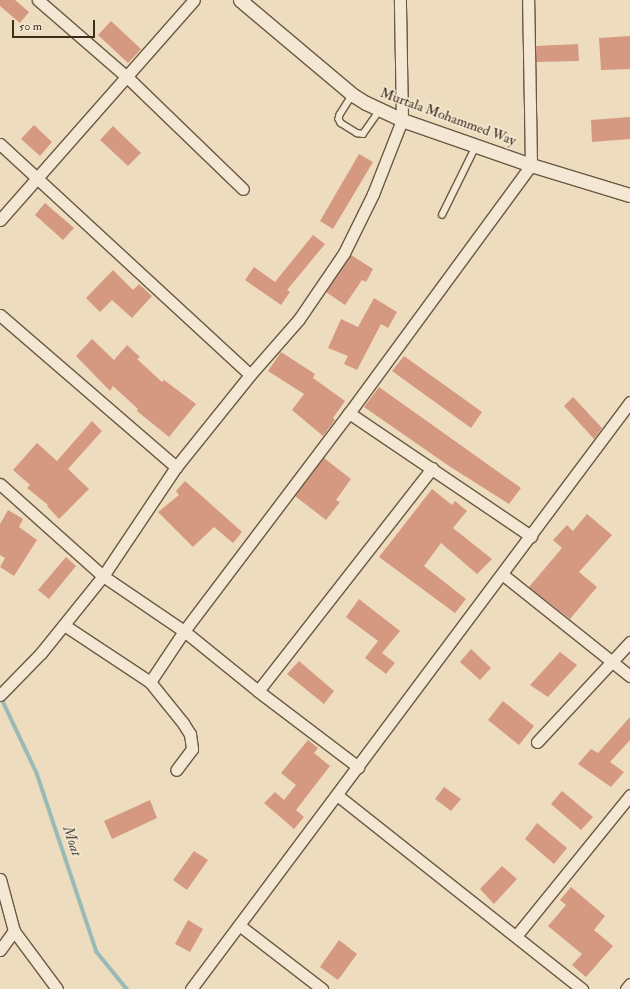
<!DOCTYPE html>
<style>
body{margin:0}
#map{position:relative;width:630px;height:989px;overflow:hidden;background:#eedcbe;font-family:"IM FELL Double Pica",serif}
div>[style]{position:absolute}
.stream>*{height:3.5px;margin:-1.75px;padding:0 1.75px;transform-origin:1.75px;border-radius:1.75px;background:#9bbab7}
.building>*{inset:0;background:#d59982}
.roads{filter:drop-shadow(1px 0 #6a5a42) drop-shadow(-1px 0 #6a5a42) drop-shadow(0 1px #6a5a42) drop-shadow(0 -1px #6a5a42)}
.service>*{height:5.5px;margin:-2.75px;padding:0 2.75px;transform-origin:2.75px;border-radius:2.75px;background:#f4e8d5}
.minor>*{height:11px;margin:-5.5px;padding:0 5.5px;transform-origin:5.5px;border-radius:5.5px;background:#f4e8d5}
.tertiary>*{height:13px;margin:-6.5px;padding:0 6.5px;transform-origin:6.5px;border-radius:6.5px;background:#f4e8d5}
span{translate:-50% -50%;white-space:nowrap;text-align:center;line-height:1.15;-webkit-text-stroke:3px #f4e8d5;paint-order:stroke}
.street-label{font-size:14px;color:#3e2e19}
.water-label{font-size:15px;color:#555140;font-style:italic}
.scale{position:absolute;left:12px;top:20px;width:83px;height:18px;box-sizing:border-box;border:2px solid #3e2e19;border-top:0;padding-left:5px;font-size:12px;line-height:14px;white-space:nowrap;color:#3e2e19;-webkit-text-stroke:3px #f4e8d5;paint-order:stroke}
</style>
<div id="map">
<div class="stream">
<i style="left:1px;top:697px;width:84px;rotate:64.7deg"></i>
<i style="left:37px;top:773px;width:189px;rotate:71.5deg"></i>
<i style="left:97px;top:952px;width:48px;rotate:51deg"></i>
</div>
<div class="building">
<i style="clip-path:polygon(0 0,15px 0,29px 12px,20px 23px,0 6px)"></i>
<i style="clip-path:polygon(111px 21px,141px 49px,128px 63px,98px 35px)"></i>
<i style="clip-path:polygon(630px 36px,630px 69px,601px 70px,599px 38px)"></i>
<i style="clip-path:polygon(578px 44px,579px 61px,536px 62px,536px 46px)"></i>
<i style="clip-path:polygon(630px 117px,630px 139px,592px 142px,591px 120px)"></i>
<i style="clip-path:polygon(34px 125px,52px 142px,40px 156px,21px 139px)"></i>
<i style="clip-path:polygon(113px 126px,141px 153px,128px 166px,100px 140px)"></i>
<i style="clip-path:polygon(359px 154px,373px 162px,333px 229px,320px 221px)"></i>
<i style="clip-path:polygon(45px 203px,74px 228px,63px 240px,35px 215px)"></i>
<i style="clip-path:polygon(313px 235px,325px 244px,287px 290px,290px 292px,281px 305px,245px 280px,254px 267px,275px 282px)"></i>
<i style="clip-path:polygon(351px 255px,373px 269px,366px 282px,362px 280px,345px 305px,326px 292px)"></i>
<i style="clip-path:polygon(113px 270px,133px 290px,139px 284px,152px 296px,132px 318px,112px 300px,100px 312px,86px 298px)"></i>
<i style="clip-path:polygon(374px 298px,397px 312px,388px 328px,381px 324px,357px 370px,344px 364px,348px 356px,328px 348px,341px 319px,358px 327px)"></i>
<i style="clip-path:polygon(92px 339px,114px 360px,127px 345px,140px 357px,137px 359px,162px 382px,164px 380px,196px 404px,169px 437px,137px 411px,138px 409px,113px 386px,110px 391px,76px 356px)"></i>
<i style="clip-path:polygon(281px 352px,315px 374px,313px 378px,345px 401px,333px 418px,335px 420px,323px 436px,292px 410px,304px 394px,268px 371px)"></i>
<i style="clip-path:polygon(404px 356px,482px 412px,471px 428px,392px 371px)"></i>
<i style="clip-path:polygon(379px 387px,521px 488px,509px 504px,449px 466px,364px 407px)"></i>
<i style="clip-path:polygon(573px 397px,602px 428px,594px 439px,564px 406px)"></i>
<i style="clip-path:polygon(92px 421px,102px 431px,68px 469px,89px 489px,59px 519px,47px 506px,48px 505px,27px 488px,30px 485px,13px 470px,37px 443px,57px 461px)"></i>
<i style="clip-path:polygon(324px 458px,351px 479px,336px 500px,340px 502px,326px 520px,295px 496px)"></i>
<i style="clip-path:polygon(185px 481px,242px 532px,233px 543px,214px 527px,193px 547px,158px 512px,179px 495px,176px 491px)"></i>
<i style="clip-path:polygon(432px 489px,452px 505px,455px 501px,467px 511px,453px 528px,492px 559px,477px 574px,441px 543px,424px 566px,466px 599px,455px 613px,379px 557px)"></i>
<i style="clip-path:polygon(8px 510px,23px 519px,19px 527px,37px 540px,14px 576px,0 567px,5px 558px,0 555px,0 524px)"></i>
<i style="clip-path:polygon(587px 514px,612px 535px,579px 572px,597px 587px,570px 619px,529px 587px,562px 548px,553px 540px,567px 525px,573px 531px)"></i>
<i style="clip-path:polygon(66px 557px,76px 566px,49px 599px,38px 590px)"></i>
<i style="clip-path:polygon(359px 599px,400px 631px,382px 653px,395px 663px,386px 674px,365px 658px,378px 641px,346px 617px)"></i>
<i style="clip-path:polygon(471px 649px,491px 668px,480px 680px,460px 662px)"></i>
<i style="clip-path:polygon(560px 652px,577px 665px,548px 697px,530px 685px)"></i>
<i style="clip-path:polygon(299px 661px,334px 691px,324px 704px,287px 674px)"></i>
<i style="clip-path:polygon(503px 701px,534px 726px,519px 745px,488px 720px)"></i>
<i style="clip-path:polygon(630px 717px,630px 740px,610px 762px,624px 772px,611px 787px,578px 764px,591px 749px,598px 753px)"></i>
<i style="clip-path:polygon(308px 740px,318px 748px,314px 753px,330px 766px,296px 810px,304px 817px,294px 829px,264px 803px,275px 792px,284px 800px,296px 785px,281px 773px)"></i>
<i style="clip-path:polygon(444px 787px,461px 799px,451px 811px,435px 799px)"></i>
<i style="clip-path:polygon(562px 791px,593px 817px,581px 830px,551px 804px)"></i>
<i style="clip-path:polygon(150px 800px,157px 818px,112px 839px,104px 821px)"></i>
<i style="clip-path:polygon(537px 823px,567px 848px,554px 864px,525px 839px)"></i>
<i style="clip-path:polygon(194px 851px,208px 860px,187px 890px,173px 880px)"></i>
<i style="clip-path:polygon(502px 866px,517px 879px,494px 904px,480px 889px)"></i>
<i style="clip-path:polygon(571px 887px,605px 916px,594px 930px,613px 946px,586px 977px,572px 965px,582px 954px,548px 926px,566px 905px,560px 900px)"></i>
<i style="clip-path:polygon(188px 920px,203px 929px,190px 952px,175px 944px)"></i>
<i style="clip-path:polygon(339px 940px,357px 954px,338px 980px,320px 967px)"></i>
</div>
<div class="roads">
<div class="service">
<i style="left:352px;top:96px;width:22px;rotate:122deg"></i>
<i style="left:340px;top:115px;width:4px;rotate:104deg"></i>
<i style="left:339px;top:119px;width:4px;rotate:63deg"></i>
<i style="left:341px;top:123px;width:19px;rotate:32deg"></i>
<i style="left:357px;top:133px;width:6px;rotate:9deg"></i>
<i style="left:363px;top:134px;width:29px;rotate:-55deg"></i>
<i style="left:442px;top:215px;width:77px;rotate:-63.8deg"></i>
</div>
<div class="minor">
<i style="left:38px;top:0;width:118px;rotate:40.9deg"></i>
<i style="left:127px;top:77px;width:161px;rotate:44deg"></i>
<i style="left:0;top:144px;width:340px;rotate:42.7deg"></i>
<i style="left:0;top:220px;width:293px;rotate:-48.6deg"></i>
<i style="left:0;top:315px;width:233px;rotate:40.8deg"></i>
<i style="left:349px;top:413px;width:220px;rotate:34.1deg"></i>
<i style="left:0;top:484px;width:138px;rotate:41.8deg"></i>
<i style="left:103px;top:576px;width:98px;rotate:34.2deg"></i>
<i style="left:184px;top:631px;width:95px;rotate:39deg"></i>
<i style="left:258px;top:691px;width:126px;rotate:37.2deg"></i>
<i style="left:502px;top:574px;width:164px;rotate:38.6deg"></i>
<i style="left:64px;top:625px;width:103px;rotate:33.5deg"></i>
<i style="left:150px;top:682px;width:53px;rotate:51.2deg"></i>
<i style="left:183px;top:723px;width:13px;rotate:58deg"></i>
<i style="left:190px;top:734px;width:15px;rotate:82deg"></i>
<i style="left:192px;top:749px;width:26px;rotate:127deg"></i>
<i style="left:150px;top:682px;width:61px;rotate:-56.3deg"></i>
<i style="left:184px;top:631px;width:273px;rotate:-52.9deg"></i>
<i style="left:349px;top:413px;width:308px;rotate:-53.7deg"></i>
<i style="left:531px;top:165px;width:165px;rotate:-91deg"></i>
<i style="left:258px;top:691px;width:283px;rotate:-52deg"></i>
<i style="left:0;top:695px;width:59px;rotate:-45.7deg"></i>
<i style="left:41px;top:653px;width:99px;rotate:-51.2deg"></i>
<i style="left:103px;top:576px;width:131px;rotate:-56.2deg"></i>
<i style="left:176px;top:467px;width:118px;rotate:-51.2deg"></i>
<i style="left:250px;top:375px;width:74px;rotate:-48.8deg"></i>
<i style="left:299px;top:319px;width:80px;rotate:-55.7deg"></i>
<i style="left:344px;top:253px;width:66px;rotate:-63.8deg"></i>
<i style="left:373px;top:194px;width:79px;rotate:-68.6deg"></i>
<i style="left:402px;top:120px;width:120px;rotate:-91deg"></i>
<i style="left:537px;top:742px;width:137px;rotate:-47.1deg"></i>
<i style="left:337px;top:795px;width:313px;rotate:38.4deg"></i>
<i style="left:0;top:879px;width:54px;rotate:74.9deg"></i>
<i style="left:14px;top:931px;width:72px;rotate:53.4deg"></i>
<i style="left:239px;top:925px;width:105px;rotate:37.6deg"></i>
<i style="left:516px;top:936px;width:181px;rotate:-51deg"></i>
<i style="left:0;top:950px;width:24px;rotate:-54deg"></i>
<i style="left:191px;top:989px;width:733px;rotate:-53.21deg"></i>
<i style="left:626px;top:989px;width:6px;rotate:-51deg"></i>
</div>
<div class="tertiary">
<i style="left:240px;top:0;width:148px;rotate:40.1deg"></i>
<i style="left:353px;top:95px;width:15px;rotate:32deg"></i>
<i style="left:366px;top:103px;width:40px;rotate:25deg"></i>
<i style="left:402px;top:120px;width:137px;rotate:19.2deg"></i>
<i style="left:531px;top:165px;width:103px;rotate:16.9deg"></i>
</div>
</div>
<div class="street-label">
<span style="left:448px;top:117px;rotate:20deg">Murtala Mohammed Way</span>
</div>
<div class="water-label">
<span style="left:72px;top:841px;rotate:72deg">Moat</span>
</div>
<div class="scale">50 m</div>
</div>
